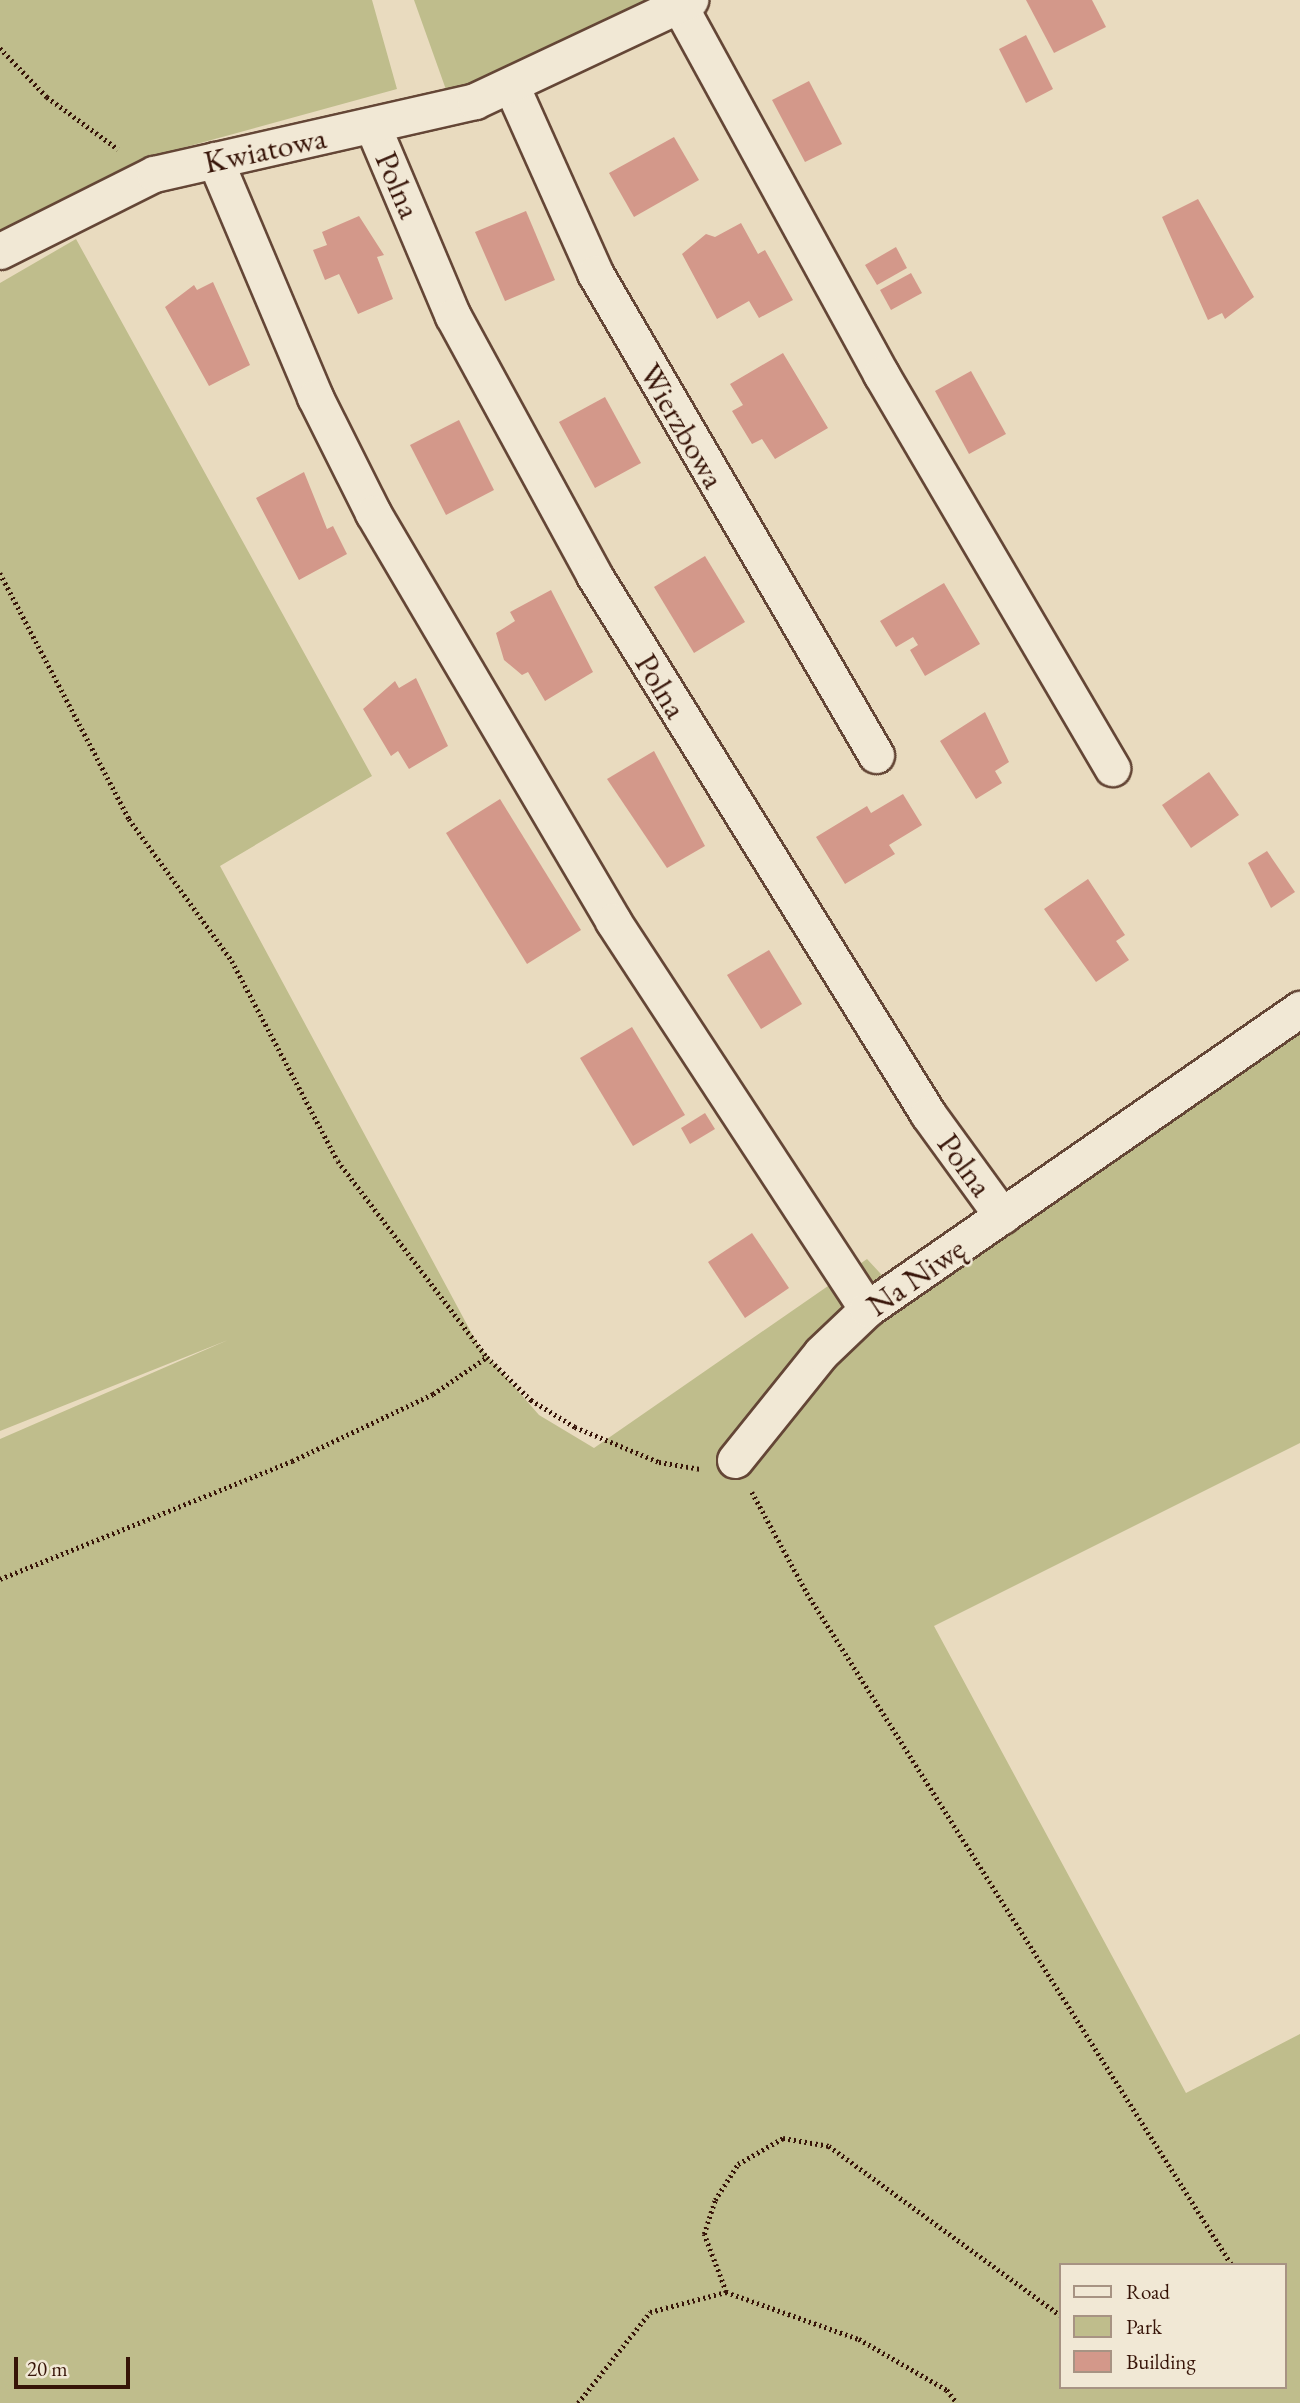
<!DOCTYPE html>
<meta charset="utf-8">
<style>
body{margin:0}
#map{position:relative;width:1300px;height:2403px;overflow:hidden;background:#e9dbbf;font-family:"EB Garamond",serif}
div>[style]{position:absolute}
.green>*{inset:0;background:#bfbd8c}
.building>*{inset:0;background:#d3988a}
.path>*{height:4.5px;margin-top:-2.25px;transform-origin:0;background:repeating-linear-gradient(90deg,#371408 0 2px,transparent 0 5.5px)}
.roads{filter:drop-shadow(2px 0 #644636) drop-shadow(-2px 0 #644636) drop-shadow(0 2px #644636) drop-shadow(0 -2px #644636)}
.minor>*{height:35px;margin:-17.5px;padding:0 17.5px;transform-origin:17.5px;border-radius:17.5px;background:#f1e8d5}
span{translate:-50% -50%;white-space:nowrap;text-align:center;line-height:1.15;-webkit-text-stroke:5px #f1e8d5;paint-order:stroke}
.street-label{font-size:32px;color:#371408}
.legend{position:absolute;left:1059px;top:2263px;width:228px;height:126px;box-sizing:border-box;background:#f1e8d5;border:2px solid #a79383;margin:0;padding:9px 12px;list-style:none;font-size:21px;color:#371408}
.legend li{display:flex;align-items:center;gap:14px;height:35px}
.legend b{width:35px;border:2px solid #a79383}
.scale{position:absolute;left:14px;top:2357px;width:116px;height:32px;box-sizing:border-box;border:4px solid #371408;border-top:0;padding-left:9px;font-size:21px;line-height:24px;white-space:nowrap;color:#371408;-webkit-text-stroke:5px #f1e8d5;paint-order:stroke}
</style>
<div id="map">
<div class="green">
<i style="clip-path:polygon(0 0,372px 0,397px 89px,153px 156px,0 238px)"></i>
<i style="clip-path:polygon(414px 0,660px 0,449px 98px)"></i>
<i style="clip-path:polygon(evenodd,76px 239px,372px 776px,220px 866px,478px 1345px,539px 1415px,594px 1448px,867px 1259px,905px 1300px,1300px 1033px,1300px 1443px,934px 1626px,1186px 2093px,1300px 2034px,1300px 2403px,0 2403px,0 1439px,228px 1340px,0 1431px,0 283px,76px 239px,1060px 2265px,1284px 2265px,1284px 2387px,1060px 2387px,1060px 2265px)"></i>
</div>
<div class="building">
<i style="clip-path:polygon(1026px 0,1092px 0,1106px 27px,1054px 53px)"></i>
<i style="clip-path:polygon(1026px 35px,1053px 89px,1026px 103px,999px 49px)"></i>
<i style="clip-path:polygon(809px 81px,842px 144px,805px 162px,772px 100px)"></i>
<i style="clip-path:polygon(674px 137px,699px 180px,634px 217px,609px 173px)"></i>
<i style="clip-path:polygon(1198px 199px,1254px 297px,1225px 319px,1222px 313px,1208px 320px,1162px 217px)"></i>
<i style="clip-path:polygon(526px 211px,555px 280px,505px 301px,475px 232px)"></i>
<i style="clip-path:polygon(359px 216px,384px 255px,377px 257px,393px 299px,358px 314px,339px 274px,325px 280px,313px 250px,327px 245px,322px 232px)"></i>
<i style="clip-path:polygon(741px 223px,758px 254px,765px 250px,793px 300px,759px 318px,749px 301px,717px 319px,682px 254px,706px 234px,715px 237px)"></i>
<i style="clip-path:polygon(896px 247px,907px 268px,877px 285px,865px 265px)"></i>
<i style="clip-path:polygon(911px 273px,922px 293px,891px 310px,880px 290px)"></i>
<i style="clip-path:polygon(213px 282px,250px 365px,209px 386px,165px 307px,194px 285px,197px 290px)"></i>
<i style="clip-path:polygon(783px 353px,828px 428px,775px 459px,762px 439px,752px 444px,732px 411px,743px 405px,730px 384px)"></i>
<i style="clip-path:polygon(971px 371px,1006px 434px,969px 454px,935px 391px)"></i>
<i style="clip-path:polygon(605px 397px,641px 463px,595px 488px,559px 422px)"></i>
<i style="clip-path:polygon(459px 420px,494px 490px,446px 515px,410px 445px)"></i>
<i style="clip-path:polygon(304px 472px,327px 529px,333px 526px,347px 554px,299px 580px,256px 498px)"></i>
<i style="clip-path:polygon(705px 556px,745px 622px,694px 653px,654px 587px)"></i>
<i style="clip-path:polygon(944px 583px,980px 644px,925px 676px,910px 650px,918px 645px,913px 637px,896px 647px,880px 621px)"></i>
<i style="clip-path:polygon(551px 590px,593px 672px,545px 701px,528px 672px,522px 675px,504px 660px,496px 633px,515px 621px,510px 612px)"></i>
<i style="clip-path:polygon(416px 678px,448px 746px,409px 769px,398px 751px,391px 756px,363px 709px,395px 681px,399px 688px)"></i>
<i style="clip-path:polygon(985px 712px,1009px 762px,995px 771px,1002px 783px,976px 799px,940px 741px)"></i>
<i style="clip-path:polygon(654px 751px,705px 846px,667px 868px,607px 779px)"></i>
<i style="clip-path:polygon(1209px 772px,1239px 815px,1191px 848px,1162px 805px)"></i>
<i style="clip-path:polygon(903px 794px,922px 825px,889px 845px,895px 854px,845px 884px,816px 837px,867px 806px,871px 813px)"></i>
<i style="clip-path:polygon(500px 799px,581px 930px,527px 964px,446px 833px)"></i>
<i style="clip-path:polygon(1267px 851px,1295px 892px,1271px 908px,1248px 863px)"></i>
<i style="clip-path:polygon(1088px 879px,1125px 935px,1116px 941px,1129px 960px,1096px 982px,1044px 909px)"></i>
<i style="clip-path:polygon(769px 950px,802px 1004px,761px 1029px,727px 975px)"></i>
<i style="clip-path:polygon(632px 1027px,685px 1115px,633px 1146px,580px 1058px)"></i>
<i style="clip-path:polygon(705px 1113px,715px 1129px,690px 1144px,681px 1128px)"></i>
<i style="clip-path:polygon(752px 1233px,789px 1288px,745px 1318px,708px 1262px)"></i>
</div>
<div class="path">
<i style="left:0;top:48px;width:68px;rotate:46.2deg"></i>
<i style="left:47px;top:97px;width:88px;rotate:36.2deg"></i>
<i style="left:0;top:573px;width:278px;rotate:62.3deg"></i>
<i style="left:129px;top:819px;width:175px;rotate:54deg"></i>
<i style="left:232px;top:961px;width:226px;rotate:62.1deg"></i>
<i style="left:338px;top:1161px;width:246px;rotate:52.8deg"></i>
<i style="left:752px;top:1492px;width:115px;rotate:61.4deg"></i>
<i style="left:807px;top:1593px;width:795px;rotate:57.69deg"></i>
<i style="left:0;top:1579px;width:315px;rotate:-22deg"></i>
<i style="left:292px;top:1461px;width:156px;rotate:-25.4deg"></i>
<i style="left:433px;top:1394px;width:65px;rotate:-34.4deg"></i>
<i style="left:487px;top:1357px;width:62px;rotate:44.3deg"></i>
<i style="left:531px;top:1400px;width:52px;rotate:31.5deg"></i>
<i style="left:575px;top:1427px;width:91px;rotate:22.6deg"></i>
<i style="left:659px;top:1462px;width:43px;rotate:9.5deg"></i>
<i style="left:726px;top:2292px;width:62px;rotate:-110.8deg"></i>
<i style="left:704px;top:2234px;width:36px;rotate:-72deg"></i>
<i style="left:715px;top:2200px;width:43px;rotate:-57.4deg"></i>
<i style="left:738px;top:2164px;width:52px;rotate:-30deg"></i>
<i style="left:783px;top:2138px;width:47px;rotate:9.9deg"></i>
<i style="left:829px;top:2146px;width:286px;rotate:36.2deg"></i>
<i style="left:578px;top:2403px;width:116px;rotate:-51.6deg"></i>
<i style="left:650px;top:2312px;width:79px;rotate:-14.7deg"></i>
<i style="left:726px;top:2292px;width:141px;rotate:19.5deg"></i>
<i style="left:859px;top:2339px;width:102px;rotate:30.1deg"></i>
<i style="left:947px;top:2390px;width:16px;rotate:52deg"></i>
</div>
<div class="roads">
<div class="minor">
<i style="left:679px;top:5px;width:421px;rotate:61.3deg"></i>
<i style="left:881px;top:374px;width:457px;rotate:59.6deg"></i>
<i style="left:511px;top:85px;width:206px;rotate:65.9deg"></i>
<i style="left:595px;top:273px;width:558px;rotate:59.76deg"></i>
<i style="left:373px;top:127px;width:205px;rotate:67.1deg"></i>
<i style="left:453px;top:316px;width:295px;rotate:61.4deg"></i>
<i style="left:594px;top:575px;width:634px;rotate:58.21deg"></i>
<i style="left:928px;top:1114px;width:126px;rotate:54deg"></i>
<i style="left:215px;top:160px;width:257px;rotate:67.1deg"></i>
<i style="left:315px;top:397px;width:130px;rotate:63.4deg"></i>
<i style="left:373px;top:513px;width:473px;rotate:59.5deg"></i>
<i style="left:613px;top:921px;width:464px;rotate:56.8deg"></i>
<i style="left:0;top:251px;width:172px;rotate:-26.6deg"></i>
<i style="left:154px;top:174px;width:329px;rotate:-12.8deg"></i>
<i style="left:475px;top:101px;width:238px;rotate:-25.2deg"></i>
<i style="left:735px;top:1460px;width:137px;rotate:-51.2deg"></i>
<i style="left:821px;top:1353px;width:64px;rotate:-43.7deg"></i>
<i style="left:867px;top:1309px;width:527px;rotate:-34.72deg"></i>
</div>
</div>
<div class="street-label">
<span style="left:265px;top:150px;rotate:-12deg">Kwiatowa</span>
<span style="left:398px;top:185px;rotate:67deg">Polna</span>
<span style="left:682px;top:426px;rotate:60deg">Wierzbowa</span>
<span style="left:661px;top:686px;rotate:59deg">Polna</span>
<span style="left:965px;top:1165px;rotate:54deg">Polna</span>
<span style="left:916px;top:1277px;rotate:-35deg">Na Niwę</span>
</div>
<ul class="legend">
<li><b style="height:9px;background:#f1e8d5"></b>Road</li>
<li><b style="height:19px;background:#bfbd8c"></b>Park</li>
<li><b style="height:19px;background:#d3988a"></b>Building</li>
</ul>
<div class="scale">20 m</div>
</div>
